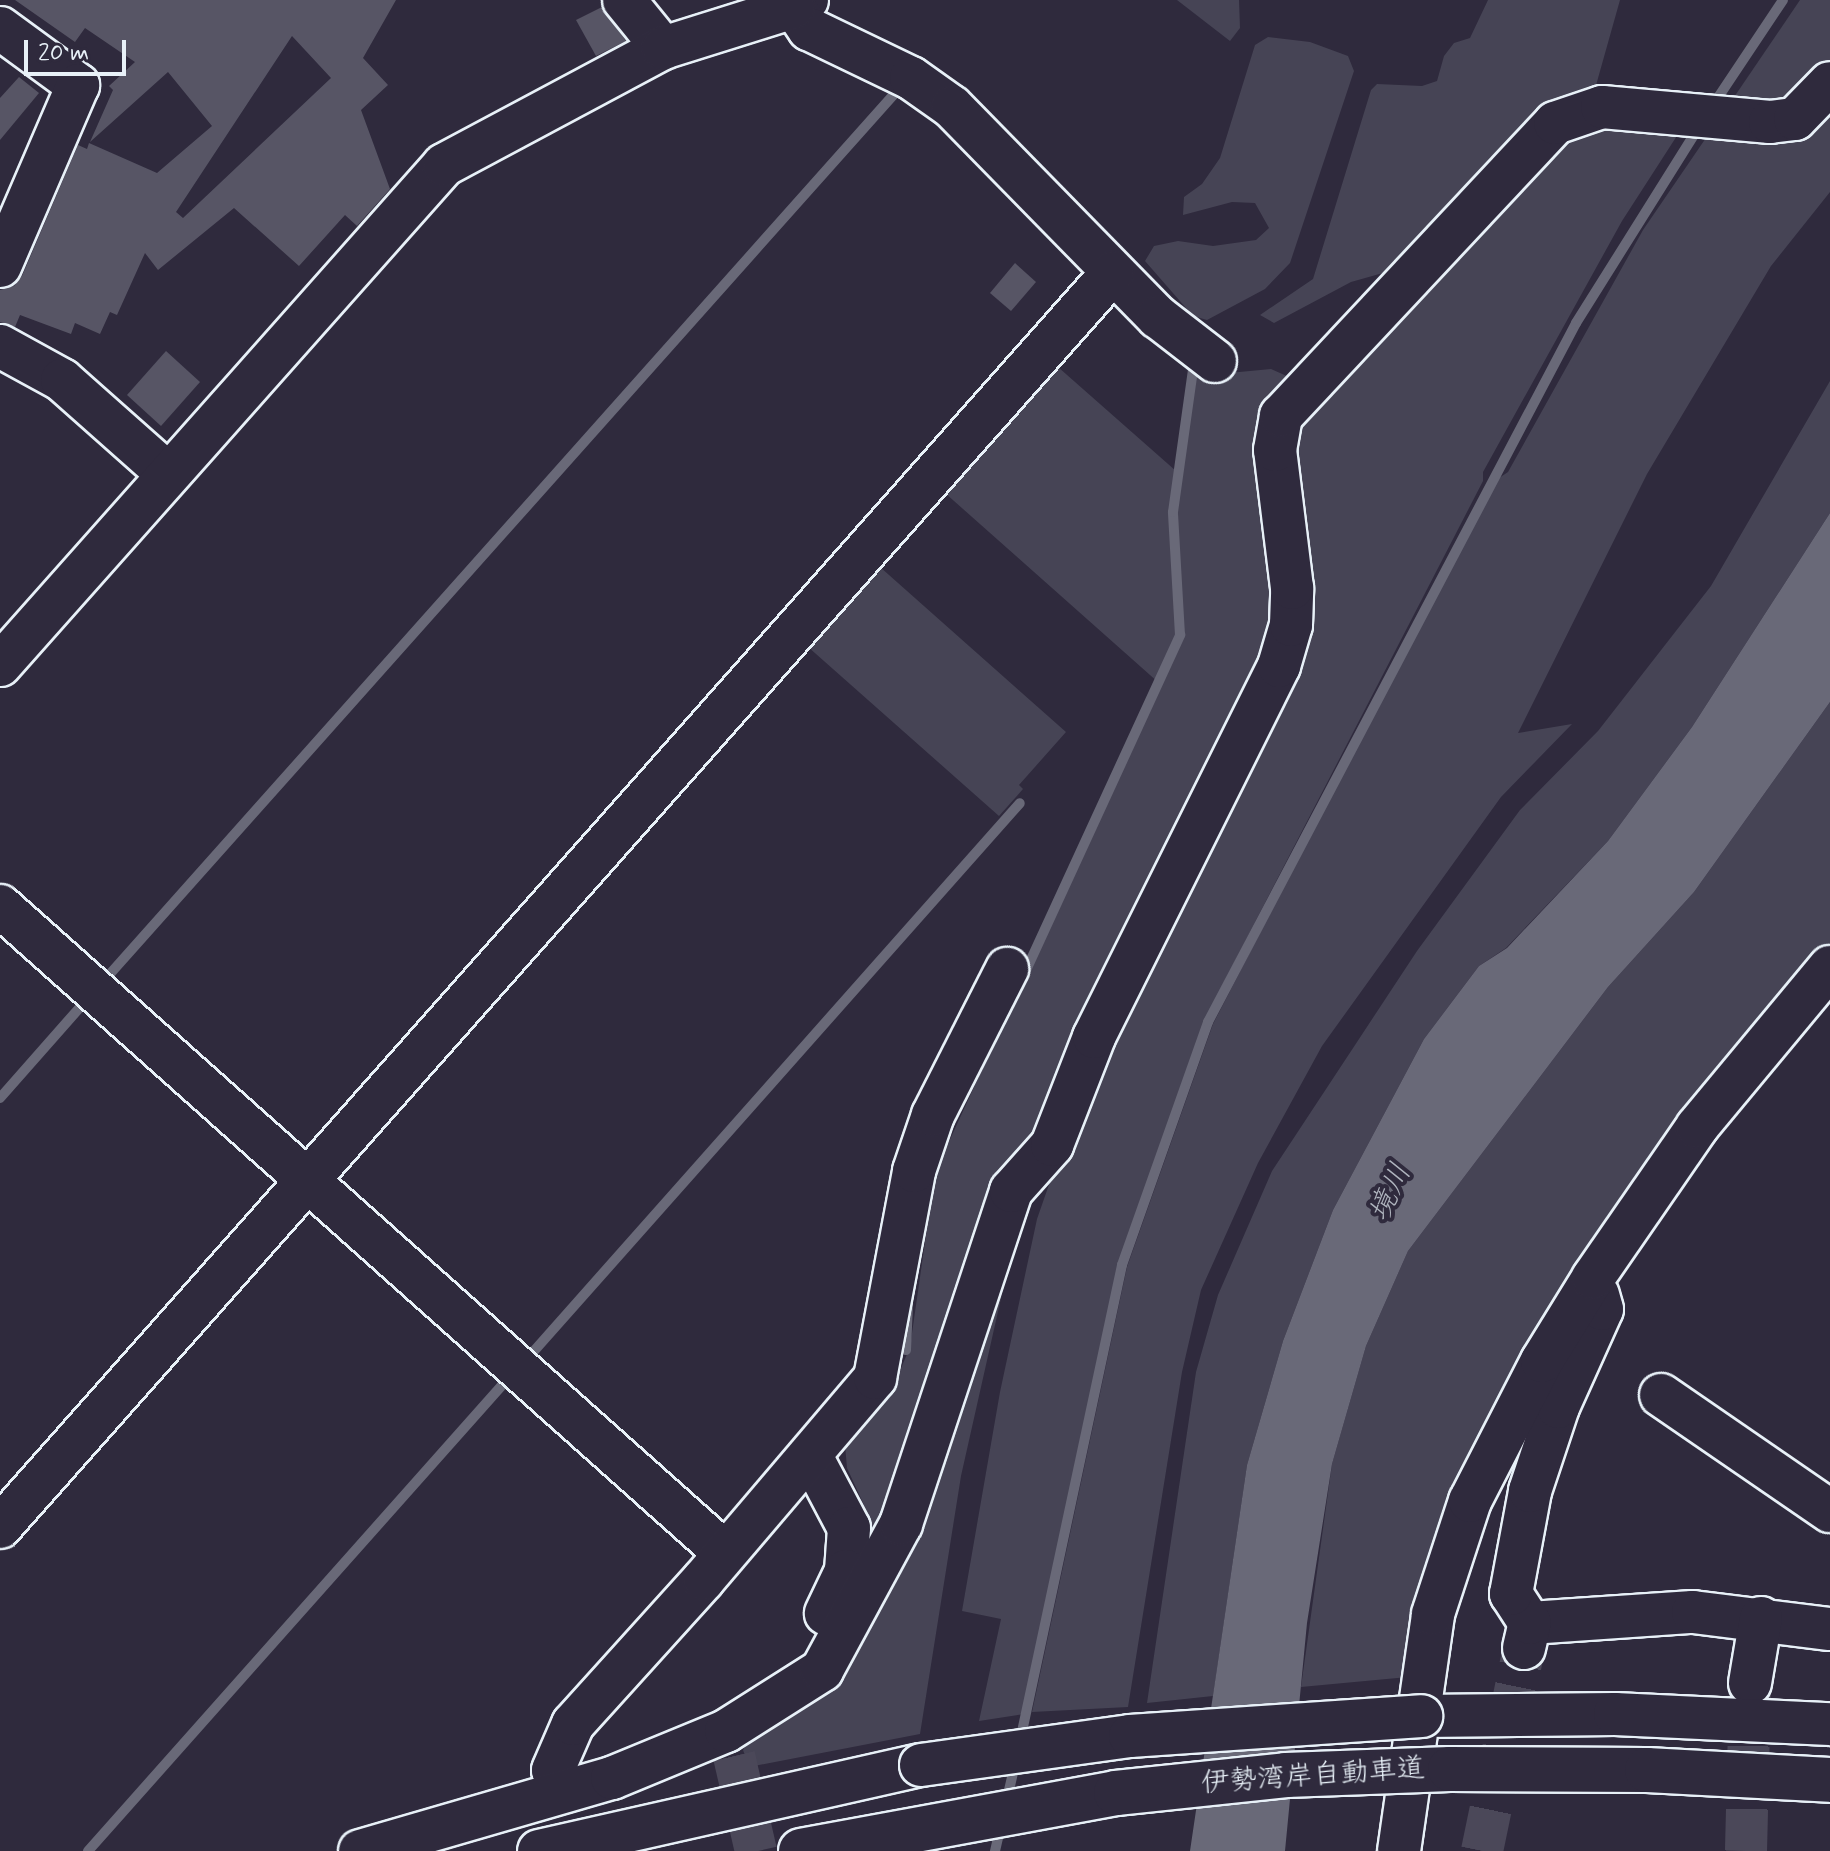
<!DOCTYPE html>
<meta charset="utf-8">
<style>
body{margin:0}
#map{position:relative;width:1830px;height:1851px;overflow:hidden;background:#2f2a3d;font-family:Mynerve,"Klee One",sans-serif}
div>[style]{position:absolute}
.green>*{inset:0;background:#464455}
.water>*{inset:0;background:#696978}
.stream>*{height:10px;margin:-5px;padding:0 5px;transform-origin:5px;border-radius:5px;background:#696978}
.building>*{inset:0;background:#575565}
.minor-tunnel>*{height:42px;margin-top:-21px;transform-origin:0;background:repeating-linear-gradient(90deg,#4b4859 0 42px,transparent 0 63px)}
.roads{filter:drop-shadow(2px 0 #e8f1f8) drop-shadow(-2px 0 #e8f1f8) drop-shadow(0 2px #e8f1f8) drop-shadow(0 -2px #e8f1f8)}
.minor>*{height:42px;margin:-21px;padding:0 21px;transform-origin:21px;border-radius:21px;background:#2f2a3d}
.bridges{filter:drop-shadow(2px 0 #e8f1f8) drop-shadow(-2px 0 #e8f1f8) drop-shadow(0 2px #e8f1f8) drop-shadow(0 -2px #e8f1f8)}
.minor-bridge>*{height:42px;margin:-21px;padding:0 21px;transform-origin:21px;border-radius:21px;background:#2f2a3d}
.highway-bridge>*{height:44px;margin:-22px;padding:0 22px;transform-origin:22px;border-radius:22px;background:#2f2a3d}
span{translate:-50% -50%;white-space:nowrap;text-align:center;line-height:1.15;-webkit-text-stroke:8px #2f2a3d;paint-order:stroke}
.street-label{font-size:28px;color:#e8f1f8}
.water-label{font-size:30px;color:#afb4be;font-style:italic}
.scale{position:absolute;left:24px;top:40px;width:102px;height:36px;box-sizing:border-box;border:4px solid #e8f1f8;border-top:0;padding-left:10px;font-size:24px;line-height:28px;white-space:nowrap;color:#e8f1f8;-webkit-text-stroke:6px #2f2a3d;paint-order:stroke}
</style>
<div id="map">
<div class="green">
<i style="clip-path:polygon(1177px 0,1239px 0,1240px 28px,1230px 41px)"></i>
<i style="clip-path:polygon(1488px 0,1620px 0,1593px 96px,1390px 271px,1351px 282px,1274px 323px,1260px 315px,1313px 279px,1371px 90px,1377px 84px,1422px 86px,1437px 81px,1444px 56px,1454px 43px,1470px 38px)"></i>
<i style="clip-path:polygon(1800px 0,1830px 0,1830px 69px,1822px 81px,1769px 108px,1728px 106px)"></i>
<i style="clip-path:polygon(1268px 37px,1310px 42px,1348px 56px,1354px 71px,1290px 263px,1265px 289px,1207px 320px,1193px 316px,1145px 261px,1154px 246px,1178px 241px,1213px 246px,1256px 240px,1269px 228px,1255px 203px,1232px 202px,1183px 215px,1184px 197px,1202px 184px,1220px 158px,1255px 45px)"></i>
<i style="clip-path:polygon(1830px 103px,1830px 192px,1771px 266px,1647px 474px,1518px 733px,1572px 724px,1501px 797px,1322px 1046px,1258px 1163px,1201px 1290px,1182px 1372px,1128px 1707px,1032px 1712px,1127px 1267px,1213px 1024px,1493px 482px,1508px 472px,1643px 230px,1710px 132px,1806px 138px)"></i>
<i style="clip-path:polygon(1582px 121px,1682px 128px,1622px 221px,1483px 472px,1483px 481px,1207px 1015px,1118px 1266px,1024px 1714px,979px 1721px,1001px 1619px,962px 1611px,1000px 1392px,1037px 1219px,1060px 1153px,1288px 679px,1287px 434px)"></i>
<i style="clip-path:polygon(1058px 367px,1176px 471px,1170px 511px,1178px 634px,1159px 683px,945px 493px)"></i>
<i style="clip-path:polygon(1195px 368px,1229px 373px,1271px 369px,1298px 381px,1284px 625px,1074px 1061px,860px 1576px,867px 1528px,864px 1505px,847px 1468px,845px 1445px,891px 1392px,910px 1347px,935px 1172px,1182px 635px,1176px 513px)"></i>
<i style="clip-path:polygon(1830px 381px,1830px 513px,1692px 727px,1608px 841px,1506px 948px,1479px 966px,1424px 1039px,1333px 1210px,1283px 1341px,1247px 1465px,1213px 1696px,1147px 1703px,1196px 1372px,1218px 1295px,1272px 1171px,1417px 951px,1520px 810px,1598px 731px,1711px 586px)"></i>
<i style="clip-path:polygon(880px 567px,1066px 732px,1019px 785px,1023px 789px,999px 816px,807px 646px)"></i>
<i style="clip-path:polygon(1830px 702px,1830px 944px,1581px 1276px,1408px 1677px,1301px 1687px,1332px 1464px,1366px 1346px,1408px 1251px,1608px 987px,1694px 892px)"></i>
<i style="clip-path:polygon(1024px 1196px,961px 1476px,920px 1734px,749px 1767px,743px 1750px,758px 1723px,829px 1683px)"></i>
</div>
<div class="water">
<i style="clip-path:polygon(1830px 513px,1830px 702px,1694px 892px,1608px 987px,1408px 1251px,1366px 1346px,1332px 1464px,1307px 1623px,1285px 1851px,1190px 1851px,1247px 1465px,1283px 1341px,1333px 1210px,1424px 1039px,1479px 966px,1507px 948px,1608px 841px,1692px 727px)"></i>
</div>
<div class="stream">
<i style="left:1713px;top:105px;width:126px;rotate:-56.3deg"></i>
<i style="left:109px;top:975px;width:1183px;rotate:-48.29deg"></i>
<i style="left:1022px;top:979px;width:379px;rotate:-65.3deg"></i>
<i style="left:1180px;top:635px;width:123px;rotate:-93.3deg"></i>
<i style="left:1173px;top:512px;width:143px;rotate:-82deg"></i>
<i style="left:0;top:1098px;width:124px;rotate:-48.6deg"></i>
<i style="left:906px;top:1350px;width:45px;rotate:-87.5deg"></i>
<i style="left:534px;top:1351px;width:732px;rotate:-48.43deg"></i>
<i style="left:1020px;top:1741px;width:487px;rotate:-77.9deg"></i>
<i style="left:1122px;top:1265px;width:258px;rotate:-70.5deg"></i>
<i style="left:1208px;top:1022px;width:790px;rotate:-62.23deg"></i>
<i style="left:1576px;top:323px;width:234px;rotate:-57.9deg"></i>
<i style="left:1006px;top:1803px;width:44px;rotate:-76.9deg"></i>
<i style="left:88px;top:1851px;width:628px;rotate:-48.36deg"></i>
<i style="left:995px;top:1851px;width:26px;rotate:-77deg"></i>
</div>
<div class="building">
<i style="clip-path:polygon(evenodd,15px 0,396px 0,363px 58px,388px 85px,361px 110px,390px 189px,357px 226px,345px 215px,299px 266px,234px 208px,158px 270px,145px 253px,117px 315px,110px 312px,100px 334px,75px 323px,71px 334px,20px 315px,15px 327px,0 322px,0 290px,14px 286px,22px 276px,78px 145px,87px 149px,89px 143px,157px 173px,212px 126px,168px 72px,90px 142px,113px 90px,109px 86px,135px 62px,85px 28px,75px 42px,15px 0,292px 36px,331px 78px,183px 218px,176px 212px,292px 36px)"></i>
<i style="clip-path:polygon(602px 7px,626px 41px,596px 56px,576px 20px)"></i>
<i style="clip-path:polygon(19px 77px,39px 93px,0 140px,0 98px)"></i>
<i style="clip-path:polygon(1015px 263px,1036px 282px,1011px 311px,990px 293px)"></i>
<i style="clip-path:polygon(166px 351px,200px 382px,161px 426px,127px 395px)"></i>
</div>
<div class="minor-tunnel">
<i style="left:734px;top:1756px;width:98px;rotate:77deg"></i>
<i style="left:1482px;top:1851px;width:207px;rotate:-78.3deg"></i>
<i style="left:1746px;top:1851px;width:167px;rotate:-88.6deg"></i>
</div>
<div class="roads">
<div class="minor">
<i style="left:624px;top:0;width:62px;rotate:50.9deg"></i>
<i style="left:807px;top:0;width:15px;rotate:152deg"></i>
<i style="left:794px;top:7px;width:27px;rotate:56deg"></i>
<i style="left:809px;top:29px;width:113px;rotate:25.7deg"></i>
<i style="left:911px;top:78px;width:50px;rotate:35.3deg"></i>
<i style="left:952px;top:107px;width:294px;rotate:45.6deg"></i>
<i style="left:1158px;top:317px;width:72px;rotate:37.7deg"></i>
<i style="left:0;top:28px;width:97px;rotate:36.2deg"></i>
<i style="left:78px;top:85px;width:197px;rotate:113.3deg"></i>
<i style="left:0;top:346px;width:71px;rotate:28.7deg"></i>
<i style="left:62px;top:380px;width:142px;rotate:41.6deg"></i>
<i style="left:0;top:665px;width:669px;rotate:-48.39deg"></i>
<i style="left:444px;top:165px;width:248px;rotate:-28.1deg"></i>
<i style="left:663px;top:48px;width:137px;rotate:-17.4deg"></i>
<i style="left:0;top:906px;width:970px;rotate:41.74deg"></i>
<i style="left:1661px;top:1395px;width:205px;rotate:34.5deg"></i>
<i style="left:811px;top:1456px;width:81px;rotate:62.2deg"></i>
<i style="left:849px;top:1528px;width:43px;rotate:94deg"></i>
<i style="left:846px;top:1571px;width:47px;rotate:115.5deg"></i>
<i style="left:0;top:1527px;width:1677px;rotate:-48.43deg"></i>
<i style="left:1530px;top:1623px;width:163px;rotate:-3.9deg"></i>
<i style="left:1693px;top:1612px;width:138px;rotate:7.1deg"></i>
<i style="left:1524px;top:1648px;width:26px;rotate:-77deg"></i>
<i style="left:1530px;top:1623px;width:35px;rotate:-123deg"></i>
<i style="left:1511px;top:1594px;width:105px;rotate:-79.5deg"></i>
<i style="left:1530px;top:1491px;width:89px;rotate:-71.6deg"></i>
<i style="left:1558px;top:1407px;width:107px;rotate:-65.8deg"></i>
<i style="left:1602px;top:1309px;width:15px;rotate:-106deg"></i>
<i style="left:1750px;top:1683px;width:66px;rotate:-80.4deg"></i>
<i style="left:1421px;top:1716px;width:194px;rotate:-0.6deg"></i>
<i style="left:1615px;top:1714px;width:215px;rotate:2.7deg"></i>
<i style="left:563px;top:1789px;width:21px;rotate:-118deg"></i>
<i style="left:553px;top:1770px;width:50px;rotate:-66.5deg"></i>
<i style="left:573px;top:1724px;width:195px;rotate:-47.9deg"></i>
<i style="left:704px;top:1579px;width:264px;rotate:-49.6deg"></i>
<i style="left:875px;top:1378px;width:211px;rotate:-79.3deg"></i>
<i style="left:914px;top:1171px;width:59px;rotate:-71.3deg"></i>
<i style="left:933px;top:1115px;width:164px;rotate:-63.1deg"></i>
<i style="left:360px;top:1851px;width:262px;rotate:-16.2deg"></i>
<i style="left:612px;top:1778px;width:123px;rotate:-22.4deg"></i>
<i style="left:726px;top:1731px;width:114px;rotate:-32.4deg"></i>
<i style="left:822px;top:1670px;width:166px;rotate:-61.6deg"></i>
<i style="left:901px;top:1524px;width:351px;rotate:-71.7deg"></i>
<i style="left:1011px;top:1191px;width:62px;rotate:-48.3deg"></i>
<i style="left:1052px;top:1145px;width:116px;rotate:-68.7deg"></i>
<i style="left:1094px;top:1037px;width:415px;rotate:-63.5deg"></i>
<i style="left:1279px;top:666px;width:43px;rotate:-73.7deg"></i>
<i style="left:1291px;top:625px;width:37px;rotate:-88deg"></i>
<i style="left:1292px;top:588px;width:139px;rotate:-97deg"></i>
<i style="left:1275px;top:450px;width:35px;rotate:-80deg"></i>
<i style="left:1281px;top:416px;width:401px;rotate:-46.9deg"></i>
<i style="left:1555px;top:123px;width:50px;rotate:-18.8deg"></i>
<i style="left:1602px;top:107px;width:169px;rotate:5.1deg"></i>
<i style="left:1770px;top:122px;width:25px;rotate:-7deg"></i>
<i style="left:1795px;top:119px;width:50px;rotate:-45.8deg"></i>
<i style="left:539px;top:1851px;width:392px;rotate:-12.7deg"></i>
<i style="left:1399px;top:1851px;width:239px;rotate:-81.8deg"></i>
<i style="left:1433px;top:1614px;width:119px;rotate:-71.9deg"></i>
<i style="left:1470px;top:1501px;width:157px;rotate:-62.8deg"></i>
<i style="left:1542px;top:1361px;width:97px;rotate:-58.4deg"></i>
<i style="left:1593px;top:1278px;width:183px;rotate:-55.4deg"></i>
<i style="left:1697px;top:1127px;width:208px;rotate:-50.3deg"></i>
</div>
</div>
<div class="bridges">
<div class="minor-bridge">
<i style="left:921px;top:1765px;width:211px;rotate:-7.9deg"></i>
<i style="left:1130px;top:1736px;width:292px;rotate:-3.9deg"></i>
</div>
<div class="highway-bridge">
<i style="left:801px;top:1851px;width:320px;rotate:-10.4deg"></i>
<i style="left:1116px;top:1793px;width:171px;rotate:-6deg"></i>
<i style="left:1286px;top:1775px;width:164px;rotate:-2.1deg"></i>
<i style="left:1450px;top:1769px;width:197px;rotate:0.3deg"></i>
<i style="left:1647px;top:1770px;width:183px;rotate:3.1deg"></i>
</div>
</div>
<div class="street-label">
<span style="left:1313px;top:1777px;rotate:-4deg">伊勢湾岸自動車道</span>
</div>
<div class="water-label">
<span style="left:1391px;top:1193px;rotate:-65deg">境川</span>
</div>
<div class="scale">20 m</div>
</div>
